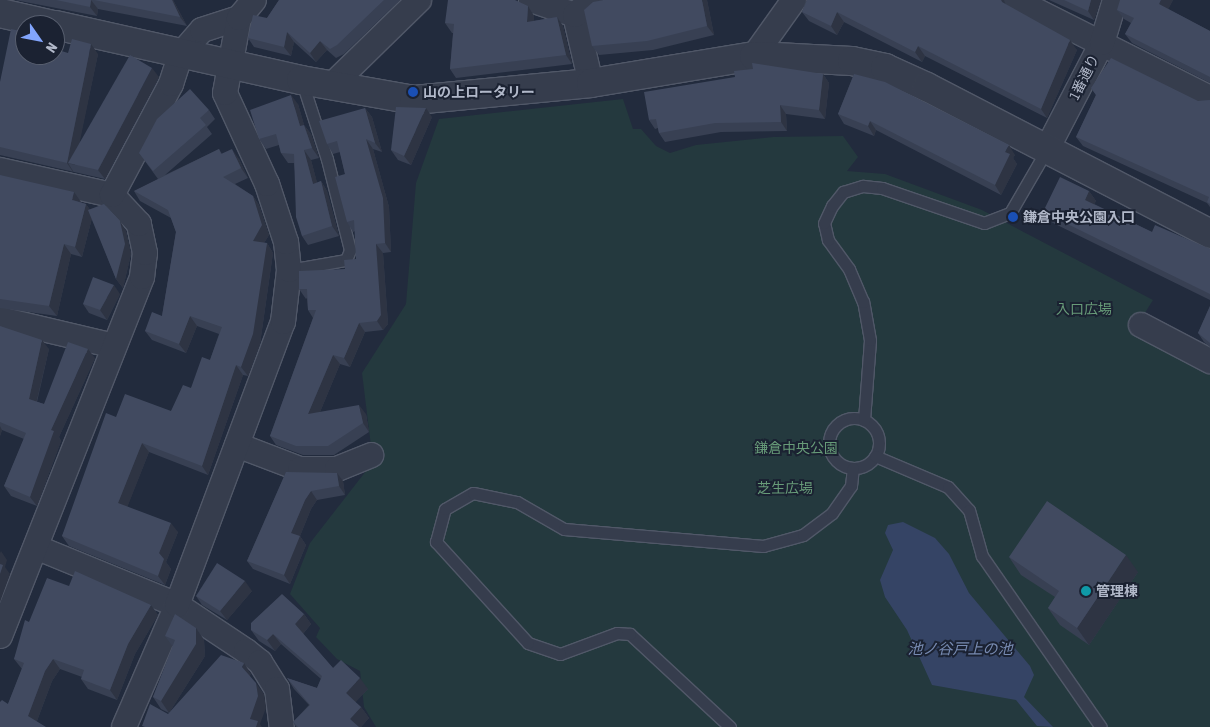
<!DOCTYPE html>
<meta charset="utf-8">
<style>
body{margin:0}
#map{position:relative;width:1210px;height:727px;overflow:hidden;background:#222b3d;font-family:"Asap Condensed","Noto Sans JP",sans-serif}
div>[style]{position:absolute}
.green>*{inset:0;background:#24393e}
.water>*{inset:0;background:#354465}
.roads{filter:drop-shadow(1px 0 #515868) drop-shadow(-1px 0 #515868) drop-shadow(0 1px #515868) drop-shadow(0 -1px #515868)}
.service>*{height:11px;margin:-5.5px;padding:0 5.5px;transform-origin:5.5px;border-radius:5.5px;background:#363d4d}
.service>.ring{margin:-5.5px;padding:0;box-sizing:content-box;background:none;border:11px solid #363d4d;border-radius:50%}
.minor>*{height:24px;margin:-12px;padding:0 12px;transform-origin:12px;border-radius:12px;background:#363d4d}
.tertiary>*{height:28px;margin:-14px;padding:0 14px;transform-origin:14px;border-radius:14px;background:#363d4d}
.wall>*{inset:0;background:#384053}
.shaded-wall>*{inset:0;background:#2e3443}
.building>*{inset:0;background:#414a60}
.dots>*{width:14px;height:14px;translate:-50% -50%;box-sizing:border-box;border:2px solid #1b2232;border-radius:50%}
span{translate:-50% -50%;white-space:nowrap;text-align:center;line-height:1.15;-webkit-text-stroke:4px #1b2232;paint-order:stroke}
.street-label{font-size:14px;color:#b1b8c9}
.poi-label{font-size:14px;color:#b1b8c9;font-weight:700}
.left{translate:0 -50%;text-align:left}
.park-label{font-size:14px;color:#679b78}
.water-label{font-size:15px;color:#788bb2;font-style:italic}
.north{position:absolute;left:15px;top:15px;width:50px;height:50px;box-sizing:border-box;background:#1b2232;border:1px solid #575e6e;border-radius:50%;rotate:123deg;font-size:14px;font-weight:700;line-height:20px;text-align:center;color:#b1b8c9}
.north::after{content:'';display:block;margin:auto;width:18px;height:22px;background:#82a5fd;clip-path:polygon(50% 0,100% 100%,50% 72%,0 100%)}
</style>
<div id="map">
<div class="green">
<i style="clip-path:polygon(623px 99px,633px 129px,641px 129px,656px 146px,670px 153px,696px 145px,773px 137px,843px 136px,858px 157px,847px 171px,885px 174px,982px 210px,1153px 300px,1143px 316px,1210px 370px,1210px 727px,376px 727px,364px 707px,360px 671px,337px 659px,316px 637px,320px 628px,290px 594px,310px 543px,373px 462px,362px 373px,406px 304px,416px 183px,439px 119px)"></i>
</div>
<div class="water">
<i style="clip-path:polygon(903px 522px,935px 538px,949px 554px,969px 593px,1030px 666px,1034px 675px,1024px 697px,1053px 727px,1037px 726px,1016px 700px,932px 685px,907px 630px,885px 597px,880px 580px,893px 550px,885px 533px,888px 525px)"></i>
</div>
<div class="roads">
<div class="service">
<i style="left:289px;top:270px;width:58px;rotate:-10deg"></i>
<i style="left:346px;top:260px;width:11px;rotate:-68deg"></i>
<i style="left:350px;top:250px;width:94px;rotate:-104.2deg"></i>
<i style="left:327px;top:159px;width:81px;rotate:-108deg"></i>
<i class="ring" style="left:829px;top:418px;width:39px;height:39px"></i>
<i style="left:864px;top:420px;width:80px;rotate:-85.7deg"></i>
<i style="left:870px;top:340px;width:39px;rotate:-100deg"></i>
<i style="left:863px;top:302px;width:36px;rotate:-113deg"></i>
<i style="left:849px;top:269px;width:36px;rotate:-126deg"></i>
<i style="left:828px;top:240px;width:17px;rotate:-103deg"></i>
<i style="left:824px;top:223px;width:19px;rotate:-65deg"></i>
<i style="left:832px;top:206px;width:18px;rotate:-52deg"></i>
<i style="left:843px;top:192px;width:21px;rotate:-17deg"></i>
<i style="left:863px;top:186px;width:19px;rotate:6deg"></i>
<i style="left:882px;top:188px;width:108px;rotate:18.9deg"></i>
<i style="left:984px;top:223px;width:28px;rotate:-21deg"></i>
<i style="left:1010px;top:213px;width:72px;rotate:-59.9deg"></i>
<i style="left:875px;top:456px;width:79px;rotate:23deg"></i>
<i style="left:948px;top:487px;width:31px;rotate:48deg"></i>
<i style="left:969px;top:510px;width:48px;rotate:74.2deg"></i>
<i style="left:982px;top:556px;width:208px;rotate:55.2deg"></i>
<i style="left:730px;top:727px;width:137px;rotate:-137.1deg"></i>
<i style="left:630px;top:634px;width:13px;rotate:-176deg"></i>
<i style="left:617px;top:633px;width:61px;rotate:159.8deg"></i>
<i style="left:560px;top:654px;width:34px;rotate:-161deg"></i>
<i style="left:528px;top:643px;width:137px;rotate:-132.3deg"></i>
<i style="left:436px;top:542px;width:34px;rotate:-75deg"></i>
<i style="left:445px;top:509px;width:32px;rotate:-30deg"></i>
<i style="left:473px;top:493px;width:45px;rotate:11.6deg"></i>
<i style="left:517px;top:502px;width:54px;rotate:29.9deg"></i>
<i style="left:564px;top:529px;width:200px;rotate:4.9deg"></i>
<i style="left:763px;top:546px;width:41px;rotate:-15.4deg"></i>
<i style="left:803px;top:535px;width:36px;rotate:-37deg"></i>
<i style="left:832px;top:513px;width:33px;rotate:-55deg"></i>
<i style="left:851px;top:486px;width:18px;rotate:-84deg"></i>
</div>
<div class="minor">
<i style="left:531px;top:0;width:46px;rotate:18.8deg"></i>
<i style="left:575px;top:15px;width:70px;rotate:76.8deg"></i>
<i style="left:1015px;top:0;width:218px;rotate:26.7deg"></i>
<i style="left:575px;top:15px;width:22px;rotate:-43deg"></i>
<i style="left:754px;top:56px;width:69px;rotate:-54.5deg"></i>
<i style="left:331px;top:86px;width:123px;rotate:-44.3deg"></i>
<i style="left:1046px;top:151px;width:122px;rotate:-62.6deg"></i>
<i style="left:1102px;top:43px;width:45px;rotate:-73.2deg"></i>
<i style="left:0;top:170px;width:115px;rotate:12.6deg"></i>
<i style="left:0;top:319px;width:117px;rotate:13.3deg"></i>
<i style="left:1141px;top:325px;width:78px;rotate:27.6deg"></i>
<i style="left:237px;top:445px;width:67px;rotate:20.9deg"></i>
<i style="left:300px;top:469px;width:37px"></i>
<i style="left:337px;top:469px;width:37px;rotate:-22deg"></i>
<i style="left:38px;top:548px;width:150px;rotate:22.3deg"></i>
<i style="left:177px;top:605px;width:83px;rotate:33.7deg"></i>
<i style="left:246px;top:651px;width:18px;rotate:38deg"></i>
<i style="left:260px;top:662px;width:32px;rotate:58deg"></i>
<i style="left:277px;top:689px;width:38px;rotate:83deg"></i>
<i style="left:0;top:636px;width:386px;rotate:-68.4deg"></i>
<i style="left:142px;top:277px;width:24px;rotate:-83deg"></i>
<i style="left:145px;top:253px;width:30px;rotate:-102deg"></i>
<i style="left:139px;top:224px;width:40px;rotate:-133deg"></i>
<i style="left:112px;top:195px;width:126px;rotate:-62deg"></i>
<i style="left:171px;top:84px;width:32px;rotate:-72deg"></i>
<i style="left:181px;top:54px;width:32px;rotate:-49deg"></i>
<i style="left:202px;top:30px;width:39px;rotate:-18deg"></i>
<i style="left:124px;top:727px;width:133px;rotate:-66.5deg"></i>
<i style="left:177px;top:605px;width:302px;rotate:-69.5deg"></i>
<i style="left:283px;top:322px;width:52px;rotate:-83.4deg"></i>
<i style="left:289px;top:270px;width:28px;rotate:-96deg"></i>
<i style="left:286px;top:242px;width:61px;rotate:-108.1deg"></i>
<i style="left:267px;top:184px;width:100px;rotate:-114.8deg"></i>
<i style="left:225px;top:93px;width:76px;rotate:-79.4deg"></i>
<i style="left:239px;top:18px;width:23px;rotate:-50deg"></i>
</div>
<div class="tertiary">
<i style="left:0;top:13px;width:54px;rotate:12.8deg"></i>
<i style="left:55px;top:25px;width:252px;rotate:12.6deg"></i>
<i style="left:301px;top:80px;width:115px;rotate:10deg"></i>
<i style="left:414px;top:100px;width:178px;rotate:-5.5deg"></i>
<i style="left:591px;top:83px;width:165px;rotate:-9.4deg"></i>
<i style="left:754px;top:56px;width:98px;rotate:2.9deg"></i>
<i style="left:852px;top:61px;width:34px;rotate:12deg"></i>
<i style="left:885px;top:68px;width:46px;rotate:24.3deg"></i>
<i style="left:927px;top:87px;width:319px;rotate:27.4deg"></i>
</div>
</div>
<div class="wall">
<i style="clip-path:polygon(15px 0,173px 0,187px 26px,98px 9px,97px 16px)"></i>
<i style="clip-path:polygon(279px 0,400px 0,344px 54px,336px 58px,327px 50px,316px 62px,294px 42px,291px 56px,254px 47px,248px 38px,267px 18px)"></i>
<i style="clip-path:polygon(707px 0,714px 35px,653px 50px,599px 55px,592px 46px)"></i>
<i style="clip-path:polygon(807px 0,1004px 0,1006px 5px,1077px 50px,1047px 118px,925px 56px,922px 62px,844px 22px,837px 35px,809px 21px,802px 12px)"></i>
<i style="clip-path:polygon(1049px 0,1101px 0,1094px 20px)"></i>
<i style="clip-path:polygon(1173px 0,1168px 9px,1210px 31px,1210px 83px,1132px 43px,1125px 34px,1131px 23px,1124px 19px,1117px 10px)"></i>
<i style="clip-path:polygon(528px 6px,534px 16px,534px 21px,557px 17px,563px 26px,572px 64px,456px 78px,450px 69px,453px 33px,452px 33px,445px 23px)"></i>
<i style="clip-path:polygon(68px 53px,98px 54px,79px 143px,159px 77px,105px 179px,0 155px,0 82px,25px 55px)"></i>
<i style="clip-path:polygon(823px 74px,829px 83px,825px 119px,786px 114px,787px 131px,721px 132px,665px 142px,659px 133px,658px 128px,655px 129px,649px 120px)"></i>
<i style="clip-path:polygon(854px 74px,1015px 155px,1013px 158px,1017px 164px,1001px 195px,876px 130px,874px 136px,844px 124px,838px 114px)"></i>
<i style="clip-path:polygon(1091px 88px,1198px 101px,1210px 100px,1210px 207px,1207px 203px,1083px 146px,1076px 137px,1096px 95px)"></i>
<i style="clip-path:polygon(298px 104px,304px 125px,311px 134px,319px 158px,311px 160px,317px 183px,321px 181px,327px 191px,339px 236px,308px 245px,302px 236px,294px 163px,288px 163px,281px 153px,279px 145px,266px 149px,259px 139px)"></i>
<i style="clip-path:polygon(365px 108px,372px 117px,382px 152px,373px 149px,389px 207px,391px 252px,383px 253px,388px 324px,383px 330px,365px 332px,350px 367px,340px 364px,320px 412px,366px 414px,369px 432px,334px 455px,303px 455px,276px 445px,270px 436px,313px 318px,308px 310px,307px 298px,306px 299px,299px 289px,345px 269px,356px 259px,355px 231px,353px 232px,347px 222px,345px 174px,340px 152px,333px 154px,327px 144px)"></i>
<i style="clip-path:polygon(209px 110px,215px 119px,207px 127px,212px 134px,165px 175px,219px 149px,222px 154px,239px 159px,248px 178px,235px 184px,253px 196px,259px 205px,269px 235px,264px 243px,267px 243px,273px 253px,260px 344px,248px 376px,243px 375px,208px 475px,149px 452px,127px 507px,178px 532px,166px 562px,171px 569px,165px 585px,69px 546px,62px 536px,116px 417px,171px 411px,191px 388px,210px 360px,219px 334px,197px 326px,186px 353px,152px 340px,145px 331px,162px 316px,176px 232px,171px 218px,140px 201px,134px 191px,158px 179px,139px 153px)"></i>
<i style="clip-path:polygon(432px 117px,411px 165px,398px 160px,391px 150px)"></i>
<i style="clip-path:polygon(0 175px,86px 204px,90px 210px,126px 231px,131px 254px,123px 288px,116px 279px,92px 218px,82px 257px,71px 254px,57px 316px,0 308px)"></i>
<i style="clip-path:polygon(1089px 191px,1096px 201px,1094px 204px,1152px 232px,1210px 249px,1210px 300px,1049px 221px,1043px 212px)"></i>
<i style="clip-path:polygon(120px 294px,107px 320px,89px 313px,83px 304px)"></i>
<i style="clip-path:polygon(1210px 306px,1210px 347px,1204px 342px,1198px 333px)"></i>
<i style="clip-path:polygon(0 326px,49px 349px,37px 402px,44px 404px,95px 358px,59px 437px,61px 441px,37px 506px,11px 496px,4px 486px,24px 439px,2px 430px,0 436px)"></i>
<i style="clip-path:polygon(286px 472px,343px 481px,345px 495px,317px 500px,311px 509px,300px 536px,306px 545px,290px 584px,253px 569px,247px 561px)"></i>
<i style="clip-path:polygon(1009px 557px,1138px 572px,1089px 645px,1060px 625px,1048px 608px,1055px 597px,1021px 575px)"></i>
<i style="clip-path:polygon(69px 586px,151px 605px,158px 615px,135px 654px,117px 700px,88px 689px,81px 679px,82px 677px,60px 669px,52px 681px,37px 721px,8px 704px,22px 669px,14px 659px,29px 622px)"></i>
<i style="clip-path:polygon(252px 591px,227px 620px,202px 605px,196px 596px)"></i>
<i style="clip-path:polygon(304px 614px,311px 624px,303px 634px,333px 668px,368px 689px,355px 702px,361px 707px,369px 718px,361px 727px,296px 727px,293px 722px,309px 705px,294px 689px,287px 678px,317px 688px,321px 679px,281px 644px,275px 651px,259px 641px,251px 630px)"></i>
<i style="clip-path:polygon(196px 628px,204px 640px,205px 656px,169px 713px,161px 709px,153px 697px,173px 647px,165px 636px)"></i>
</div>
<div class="shaded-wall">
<i style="clip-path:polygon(91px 0,98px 9px,97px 16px,90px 7px)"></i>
<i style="clip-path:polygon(172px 0,173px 0,187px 26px,180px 17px)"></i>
<i style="clip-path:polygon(702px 0,707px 0,714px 35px,707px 26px)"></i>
<i style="clip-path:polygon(1001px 0,1004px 0,1008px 12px,1002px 2px)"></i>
<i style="clip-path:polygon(1091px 0,1101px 0,1094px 20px,1088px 11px)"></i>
<i style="clip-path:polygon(1161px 0,1173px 0,1166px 14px,1159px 4px)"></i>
<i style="clip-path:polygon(528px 6px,534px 16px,534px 32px,527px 22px)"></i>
<i style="clip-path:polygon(837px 12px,844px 22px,837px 35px,831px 26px)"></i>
<i style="clip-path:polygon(557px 17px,563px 26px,572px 64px,566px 55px)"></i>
<i style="clip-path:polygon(287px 32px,294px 42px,291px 56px,284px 47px)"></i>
<i style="clip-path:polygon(1070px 40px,1077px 50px,1047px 118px,1041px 109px)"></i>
<i style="clip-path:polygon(320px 41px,327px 50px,316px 62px,310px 53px)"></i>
<i style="clip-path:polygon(91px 44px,98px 54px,75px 165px,68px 163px,73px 171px,73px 172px,67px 163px)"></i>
<i style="clip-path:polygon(918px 46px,925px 56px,922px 62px,915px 52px)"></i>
<i style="clip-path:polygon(152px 68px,159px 77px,105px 179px,98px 170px)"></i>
<i style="clip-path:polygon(823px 74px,829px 83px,825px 119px,819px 110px)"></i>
<i style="clip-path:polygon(291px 95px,298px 104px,307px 135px,300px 126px)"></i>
<i style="clip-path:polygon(780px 105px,786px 114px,787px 131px,781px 122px)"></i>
<i style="clip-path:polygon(365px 108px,372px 117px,382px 152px,375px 143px)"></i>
<i style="clip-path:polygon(426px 108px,432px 117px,411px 165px,404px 156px)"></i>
<i style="clip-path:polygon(870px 121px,876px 130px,874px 136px,868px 126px)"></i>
<i style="clip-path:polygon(304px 125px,311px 134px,319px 158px,312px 148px)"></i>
<i style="clip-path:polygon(366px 139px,373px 149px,389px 207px,391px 252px,385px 243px)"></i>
<i style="clip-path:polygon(1009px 145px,1015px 155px,1013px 158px,1017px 164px,1001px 195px,995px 185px,1005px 152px)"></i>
<i style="clip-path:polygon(232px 149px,239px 159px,248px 178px,241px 168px)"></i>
<i style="clip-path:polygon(304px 150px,311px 160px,320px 193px,313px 184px)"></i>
<i style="clip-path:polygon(321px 181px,327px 191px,339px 236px,332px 226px)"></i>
<i style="clip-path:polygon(1089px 191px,1096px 201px,1092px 209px,1085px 200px)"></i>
<i style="clip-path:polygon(74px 192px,81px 202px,72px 200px)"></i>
<i style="clip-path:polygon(253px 196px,259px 205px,269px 235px,259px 251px,253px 241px)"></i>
<i style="clip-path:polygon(86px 204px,93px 214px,82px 257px,75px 247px)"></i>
<i style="clip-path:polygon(120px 221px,126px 231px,131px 254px,123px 288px,116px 279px)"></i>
<i style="clip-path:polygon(267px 243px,273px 253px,260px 344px,248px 376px,241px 367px)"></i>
<i style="clip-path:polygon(64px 244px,71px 254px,57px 316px,49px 306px)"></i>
<i style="clip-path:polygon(376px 244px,383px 253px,388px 324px,383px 330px,377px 321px)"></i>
<i style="clip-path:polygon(114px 285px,120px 294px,107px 320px,100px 310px)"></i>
<i style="clip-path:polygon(190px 316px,197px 326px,186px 353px,179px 344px)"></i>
<i style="clip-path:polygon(359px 323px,365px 332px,350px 367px,344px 358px)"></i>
<i style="clip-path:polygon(42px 340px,49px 349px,35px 408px,29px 399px)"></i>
<i style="clip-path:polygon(88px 349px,95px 358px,59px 437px,61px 441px,37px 506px,30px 497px,51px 430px)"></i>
<i style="clip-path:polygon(333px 355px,340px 364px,315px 424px,308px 414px)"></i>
<i style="clip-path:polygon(236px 365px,243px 375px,208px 475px,202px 466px)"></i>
<i style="clip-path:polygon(359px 405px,366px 414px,369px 432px,363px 423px)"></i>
<i style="clip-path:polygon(0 426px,2px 430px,0 436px)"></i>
<i style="clip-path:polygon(142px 443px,149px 452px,125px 513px,118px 503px)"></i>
<i style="clip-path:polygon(337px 473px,343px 481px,345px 495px,339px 486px)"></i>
<i style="clip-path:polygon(311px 491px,317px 500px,311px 509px,300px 536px,306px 545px,290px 584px,284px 575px,291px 533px,305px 500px)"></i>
<i style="clip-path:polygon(171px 523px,178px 532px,166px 562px,171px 569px,165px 585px,158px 576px,159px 553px)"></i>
<i style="clip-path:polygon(1px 551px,7px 560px,5px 567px,10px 574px,0 602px,0 553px)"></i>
<i style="clip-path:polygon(1126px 555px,1138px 572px,1089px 645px,1077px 628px)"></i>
<i style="clip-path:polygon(245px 581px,252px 591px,227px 620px,220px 611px)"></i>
<i style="clip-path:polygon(151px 605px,158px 615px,135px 654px,117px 700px,110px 690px,128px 644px)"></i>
<i style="clip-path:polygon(304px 614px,311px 624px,302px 635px,295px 624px)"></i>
<i style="clip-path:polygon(196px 628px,204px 640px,205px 656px,169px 713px,161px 701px)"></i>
<i style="clip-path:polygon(273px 634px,281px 644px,275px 651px,267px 640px)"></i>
<i style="clip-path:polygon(53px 659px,60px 669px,52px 681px,35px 726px,28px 716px,45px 671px)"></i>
<i style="clip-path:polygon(244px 663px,251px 674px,249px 678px,242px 667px)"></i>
<i style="clip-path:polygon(360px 678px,368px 689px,354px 704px,346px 693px)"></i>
<i style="clip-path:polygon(256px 683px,264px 694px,266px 708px,260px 724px,262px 727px,255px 727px,250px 719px)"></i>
<i style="clip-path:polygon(361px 707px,369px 718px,361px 727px,356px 727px,350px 719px)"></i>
</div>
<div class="building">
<i style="clip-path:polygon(56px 0,91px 0,90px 7px)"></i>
<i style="clip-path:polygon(94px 0,172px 0,180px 17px)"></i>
<i style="clip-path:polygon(279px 0,384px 0,337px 45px,330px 49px,320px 41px,310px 53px,287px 32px,284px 47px,248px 38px,253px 15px,267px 18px)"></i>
<i style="clip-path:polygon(448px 0,515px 0,528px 6px,527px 22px,557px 17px,566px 55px,450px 69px,454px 24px,445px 23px)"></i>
<i style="clip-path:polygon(604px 0,702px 0,707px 26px,647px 41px,592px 46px,584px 10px,593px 2px)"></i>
<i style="clip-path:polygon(807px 0,1001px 0,1002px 2px,1070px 40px,1041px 109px,918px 46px,915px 52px,837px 12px,831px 26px,802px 12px)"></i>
<i style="clip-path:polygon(1064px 0,1091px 0,1088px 11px)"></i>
<i style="clip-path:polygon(1120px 0,1161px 0,1159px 4px,1210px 31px,1210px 77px,1125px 34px,1134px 18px,1117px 10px)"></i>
<i style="clip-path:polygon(11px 29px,25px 32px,25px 55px,55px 55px,55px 49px,68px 53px,72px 39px,91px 44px,67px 163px,0 147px,0 82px)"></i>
<i style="clip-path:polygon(130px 55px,152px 68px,98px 170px,68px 163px)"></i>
<i style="clip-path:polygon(1111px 58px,1198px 101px,1210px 100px,1210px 204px,1207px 202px,1209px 197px,1076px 137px,1096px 95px,1091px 88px)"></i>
<i style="clip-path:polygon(752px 63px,823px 74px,819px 110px,780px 105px,781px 122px,715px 123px,659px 133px,656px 119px,649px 120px,644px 92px,735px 77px,734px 71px,753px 69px)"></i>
<i style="clip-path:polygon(854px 74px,885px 82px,1009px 145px,1005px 152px,1010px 154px,995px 185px,870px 121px,868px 126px,838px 114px)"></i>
<i style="clip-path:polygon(190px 89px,209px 110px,200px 118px,206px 125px,153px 171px,139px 153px,157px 119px)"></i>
<i style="clip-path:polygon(291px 95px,300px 126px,304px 125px,312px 148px,304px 150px,313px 184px,321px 181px,332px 226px,302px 236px,296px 217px,294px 154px,281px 153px,276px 134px,259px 139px,250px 110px)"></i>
<i style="clip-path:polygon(396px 107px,426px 108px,404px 156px,391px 150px)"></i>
<i style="clip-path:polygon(365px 108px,375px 143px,366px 139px,383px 198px,385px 243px,376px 244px,381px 315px,377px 321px,359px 323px,344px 358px,333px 355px,308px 414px,359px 405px,363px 423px,328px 446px,296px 446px,270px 436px,316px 310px,308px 310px,307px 289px,299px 289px,299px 271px,345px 269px,344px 260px,356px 259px,354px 220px,347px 222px,335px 177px,345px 174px,337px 141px,327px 144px,319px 121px)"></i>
<i style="clip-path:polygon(219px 149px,221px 154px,232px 149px,241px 168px,223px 177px,253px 196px,262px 225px,253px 241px,267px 243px,253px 334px,241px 367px,236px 365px,202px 466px,142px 443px,118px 503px,171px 523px,159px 553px,164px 559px,158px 576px,62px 536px,106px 413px,116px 417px,125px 394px,171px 411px,183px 385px,191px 388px,202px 357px,210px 360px,222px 327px,190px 316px,179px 344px,145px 331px,152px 312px,162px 316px,176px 232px,168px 210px,134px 191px)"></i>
<i style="clip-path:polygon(0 175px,74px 192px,72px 200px,86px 204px,75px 247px,64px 244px,49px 306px,0 299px)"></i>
<i style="clip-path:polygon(1060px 177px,1089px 191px,1085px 200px,1152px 232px,1155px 225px,1210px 249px,1210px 294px,1043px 212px)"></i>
<i style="clip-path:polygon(104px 204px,120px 221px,125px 244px,116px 279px,88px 210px)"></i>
<i style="clip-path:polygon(93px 277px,114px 285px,100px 310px,83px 304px)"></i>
<i style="clip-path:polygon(1210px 306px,1210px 343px,1198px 333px)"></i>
<i style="clip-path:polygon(0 326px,42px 340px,29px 399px,44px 404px,68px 342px,88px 349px,51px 430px,54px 431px,30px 497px,4px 486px,26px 433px,0 422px)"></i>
<i style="clip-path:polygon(286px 472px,337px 473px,339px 486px,311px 491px,305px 500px,291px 533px,300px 536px,284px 575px,247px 561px)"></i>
<i style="clip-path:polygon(1047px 501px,1126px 555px,1077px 628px,1048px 608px,1059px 591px,1009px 557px)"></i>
<i style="clip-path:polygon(217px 563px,245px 581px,220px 611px,196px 596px)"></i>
<i style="clip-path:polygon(0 564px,3px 565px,0 574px)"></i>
<i style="clip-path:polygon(75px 571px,151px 605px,128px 644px,110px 690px,81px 679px,84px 670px,53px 659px,45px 671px,28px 716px,46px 727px,0 727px,0 702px,2px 700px,8px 704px,24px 663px,14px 659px,25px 620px,29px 622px,47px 578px,69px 586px)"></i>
<i style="clip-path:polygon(282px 594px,304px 614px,295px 624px,333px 668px,341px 660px,360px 678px,346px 693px,361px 707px,350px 719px,359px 727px,298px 727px,293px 722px,310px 705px,287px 678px,317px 688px,322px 676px,273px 634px,267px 640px,251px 630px,251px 623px)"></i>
<i style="clip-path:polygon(175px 614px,196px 628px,196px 644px,161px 701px,153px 697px,175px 640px,165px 636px)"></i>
<i style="clip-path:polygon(221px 655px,244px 663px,242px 667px,256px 683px,258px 696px,250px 719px,258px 721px,256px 727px,145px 727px,142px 726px,150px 704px,168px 714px)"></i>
</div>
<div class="dots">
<i style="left:413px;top:92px;background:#1a4fb4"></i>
<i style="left:1013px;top:217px;background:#1a4fb4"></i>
<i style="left:1086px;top:591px;background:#0f9aa8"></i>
</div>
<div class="street-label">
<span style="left:1084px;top:77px;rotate:-63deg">1番通り</span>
</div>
<div class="poi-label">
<span class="left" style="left:423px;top:92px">山の上ロータリー</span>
<span class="left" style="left:1023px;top:217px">鎌倉中央公園入口</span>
<span class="left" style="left:1096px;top:591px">管理棟</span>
</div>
<div class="park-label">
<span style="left:1084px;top:309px">入口広場</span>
<span style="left:796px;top:448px">鎌倉中央公園</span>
<span style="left:785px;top:488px">芝生広場</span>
</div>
<div class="water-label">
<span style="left:960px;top:649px">池ノ谷戸上の池</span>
</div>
<div class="north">N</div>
</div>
